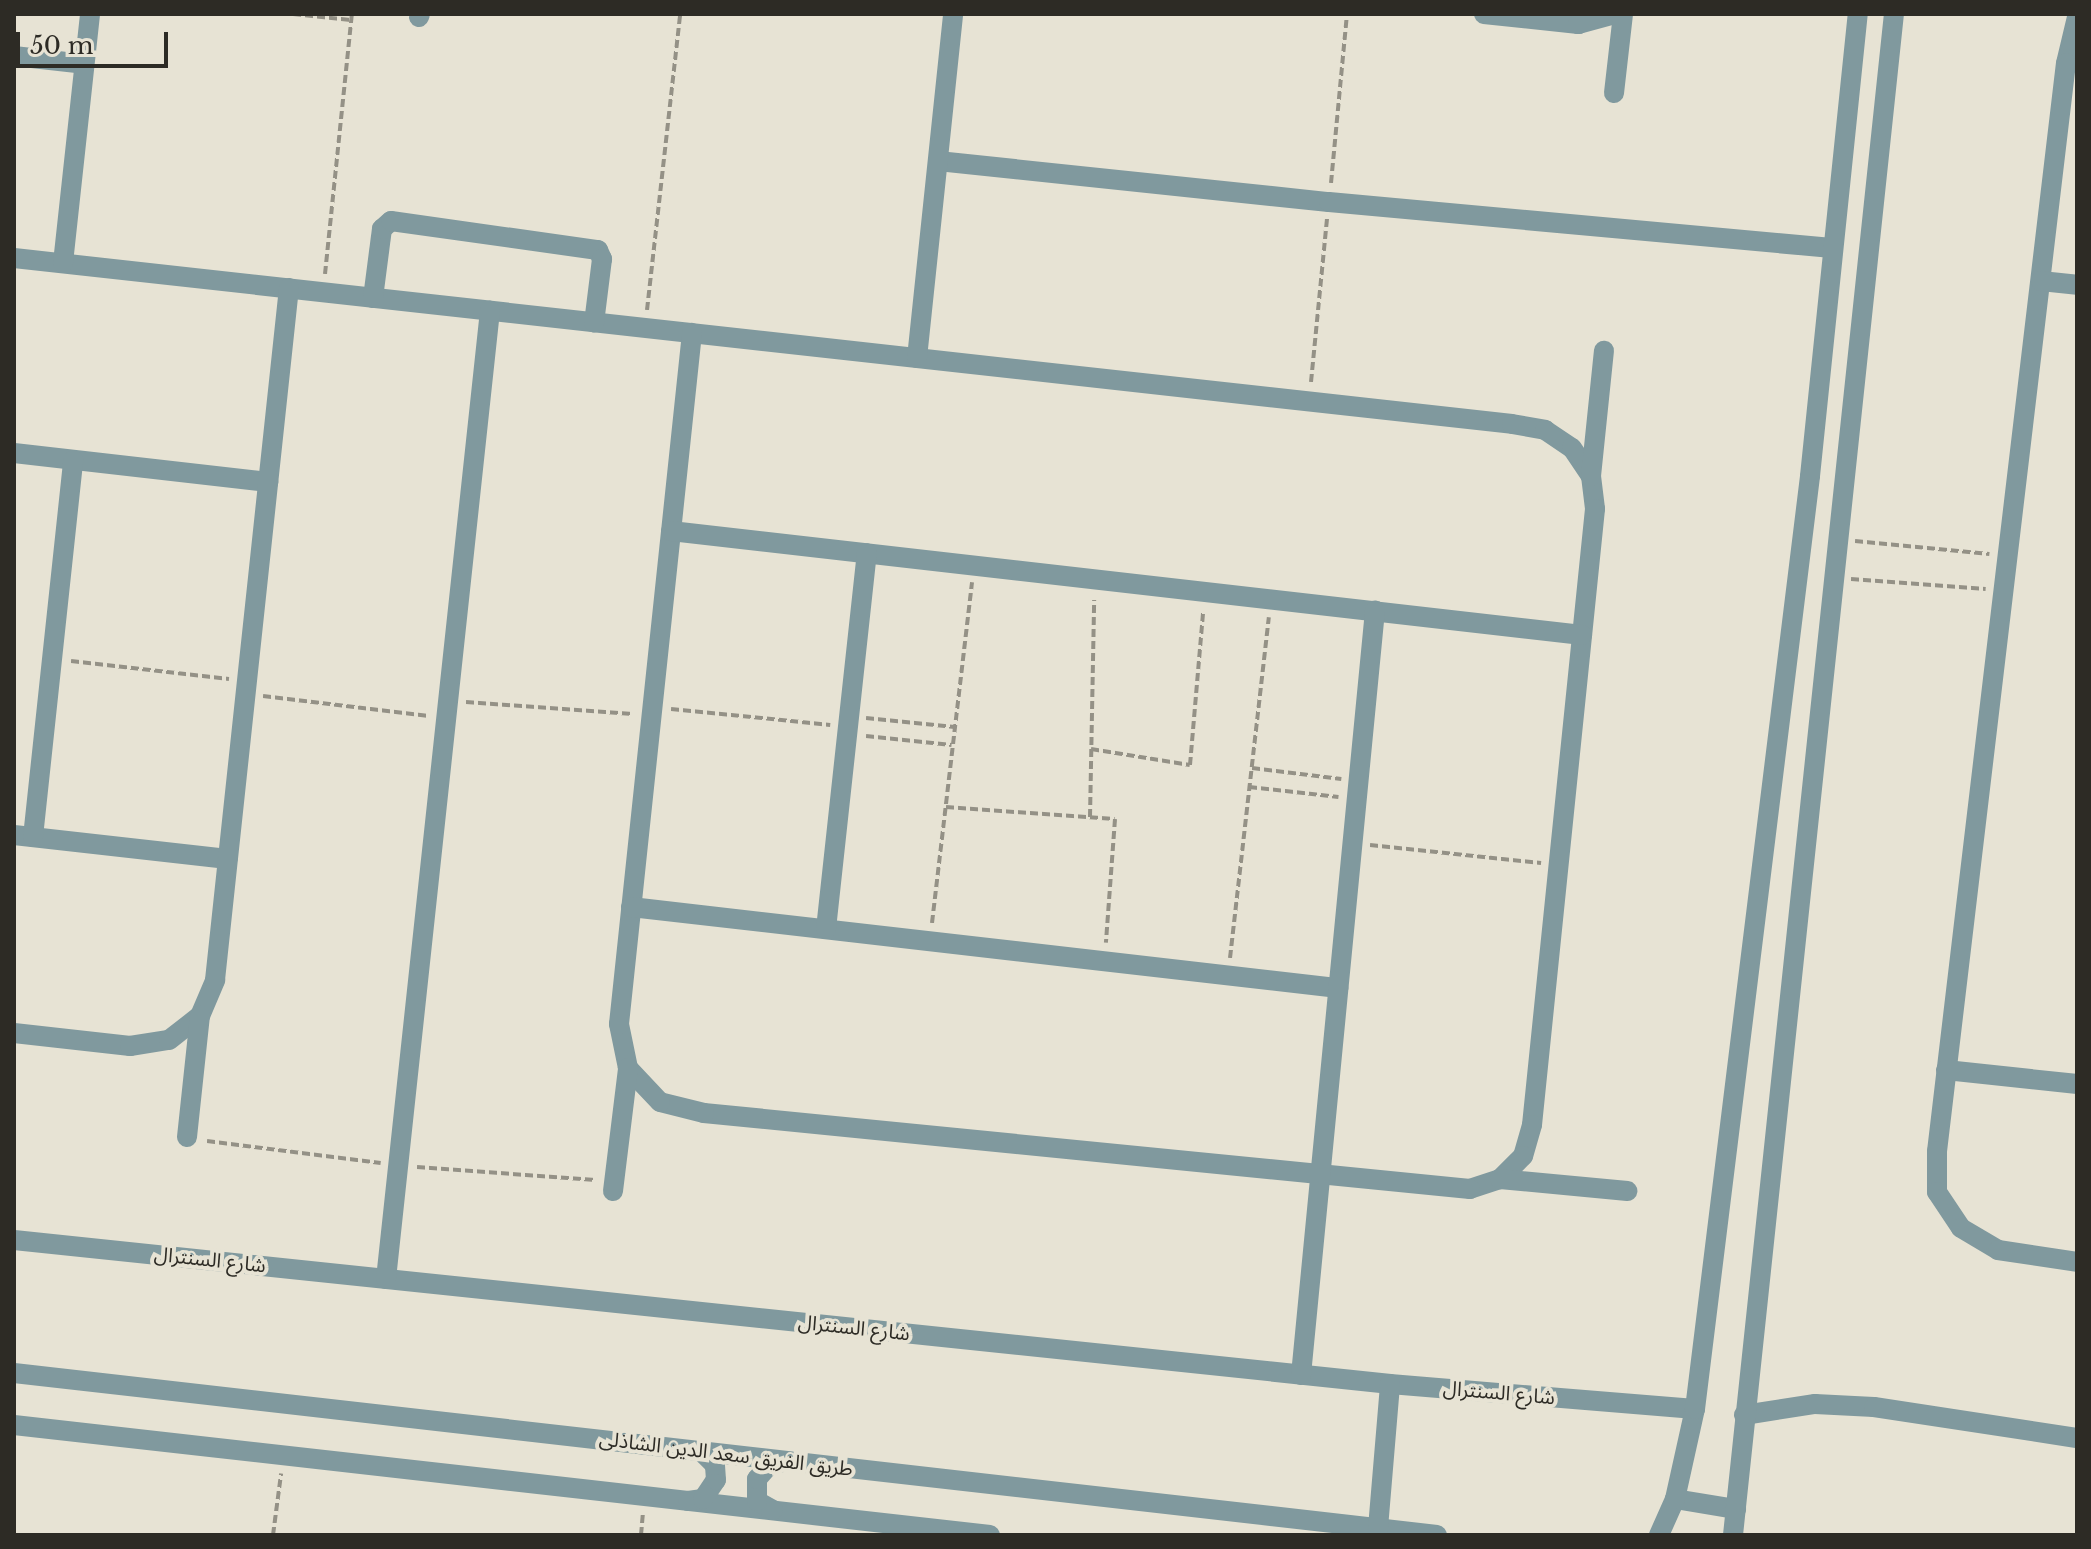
<!DOCTYPE html>
<meta charset="utf-8">
<style>
body{margin:0}
#map{position:relative;width:2091px;height:1549px;overflow:hidden;background:#e7e3d4;font-family:"Libre Baskerville","Noto Sans Arabic",serif}
div>[style]{position:absolute}
.path>*{height:4px;margin-top:-2px;transform-origin:0;background:repeating-linear-gradient(90deg,#949186 0 8px,transparent 0 12px)}
.minor>*{height:20px;margin:-10px;padding:0 10px;transform-origin:10px;border-radius:10px;background:#80999e}
span{translate:-50% -50%;white-space:nowrap;text-align:center;line-height:1.15;-webkit-text-stroke:8px #e7e3d4;paint-order:stroke}
.street-label{font-size:20px;color:#2d2b25}
.frame{position:absolute;inset:0;border:16px solid #2d2b25;pointer-events:none}
.scale{position:absolute;left:16px;top:32px;width:152px;height:36px;box-sizing:border-box;border:4px solid #2d2b25;border-top:0;padding-left:10px;font-size:24px;line-height:28px;white-space:nowrap;color:#2d2b25;-webkit-text-stroke:6px #e7e3d4;paint-order:stroke}
</style>
<div id="map">
<div class="path">
<i style="left:293px;top:14px;width:58px;rotate:5.9deg"></i>
<i style="left:1331px;top:183px;width:170px;rotate:-84.6deg"></i>
<i style="left:325px;top:274px;width:261px;rotate:-84.1deg"></i>
<i style="left:647px;top:310px;width:298px;rotate:-83.6deg"></i>
<i style="left:1311px;top:382px;width:164px;rotate:-84.4deg"></i>
<i style="left:1855px;top:541px;width:135px;rotate:5.5deg"></i>
<i style="left:1851px;top:579px;width:135px;rotate:4.2deg"></i>
<i style="left:71px;top:661px;width:159px;rotate:6.5deg"></i>
<i style="left:263px;top:696px;width:167px;rotate:6.9deg"></i>
<i style="left:466px;top:702px;width:167px;rotate:4.1deg"></i>
<i style="left:671px;top:709px;width:160px;rotate:5.7deg"></i>
<i style="left:866px;top:718px;width:89px;rotate:5.8deg"></i>
<i style="left:866px;top:736px;width:86px;rotate:6deg"></i>
<i style="left:1091px;top:749px;width:100px;rotate:9.2deg"></i>
<i style="left:1190px;top:765px;width:154px;rotate:-85.1deg"></i>
<i style="left:1252px;top:768px;width:90px;rotate:7deg"></i>
<i style="left:1249px;top:787px;width:90px;rotate:6.4deg"></i>
<i style="left:946px;top:807px;width:169px;rotate:4.1deg"></i>
<i style="left:1115px;top:819px;width:124px;rotate:94.2deg"></i>
<i style="left:1090px;top:817px;width:217px;rotate:-88.9deg"></i>
<i style="left:1370px;top:845px;width:172px;rotate:6deg"></i>
<i style="left:932px;top:923px;width:343px;rotate:-83.3deg"></i>
<i style="left:1230px;top:958px;width:343px;rotate:-83.5deg"></i>
<i style="left:207px;top:1141px;width:175px;rotate:7.2deg"></i>
<i style="left:417px;top:1167px;width:179px;rotate:4.2deg"></i>
<i style="left:273px;top:1535px;width:62px;rotate:-82.5deg"></i>
<i style="left:641px;top:1535px;width:22px;rotate:-85deg"></i>
</div>
<div class="minor">
<i style="left:1484px;top:14px;width:95px;rotate:6.1deg"></i>
<i style="left:1578px;top:24px;width:38px;rotate:-15deg"></i>
<i style="left:419px;top:17px;width:3px;rotate:-72deg"></i>
<i style="left:2077px;top:17px;width:47px;rotate:103.4deg"></i>
<i style="left:2066px;top:63px;width:1096px;rotate:96.76deg"></i>
<i style="left:1937px;top:1151px;width:41px;rotate:90deg"></i>
<i style="left:1937px;top:1192px;width:43px;rotate:56.3deg"></i>
<i style="left:1961px;top:1228px;width:43px;rotate:30.7deg"></i>
<i style="left:1998px;top:1250px;width:80px;rotate:8.6deg"></i>
<i style="left:14px;top:56px;width:70px;rotate:6.5deg"></i>
<i style="left:1614px;top:93px;width:80px;rotate:-83.5deg"></i>
<i style="left:938px;top:161px;width:393px;rotate:6deg"></i>
<i style="left:1329px;top:202px;width:505px;rotate:5.23deg"></i>
<i style="left:14px;top:258px;width:1507px;rotate:6.32deg"></i>
<i style="left:1512px;top:424px;width:34px;rotate:10deg"></i>
<i style="left:1545px;top:430px;width:32px;rotate:34deg"></i>
<i style="left:1572px;top:448px;width:34px;rotate:56deg"></i>
<i style="left:1591px;top:476px;width:33px;rotate:83deg"></i>
<i style="left:1595px;top:509px;width:619px;rotate:95.84deg"></i>
<i style="left:1532px;top:1125px;width:32px;rotate:106deg"></i>
<i style="left:1523px;top:1156px;width:33px;rotate:135deg"></i>
<i style="left:1500px;top:1179px;width:32px;rotate:162deg"></i>
<i style="left:1470px;top:1189px;width:770px;rotate:-174.33deg"></i>
<i style="left:704px;top:1113px;width:45px;rotate:-166deg"></i>
<i style="left:660px;top:1102px;width:47px;rotate:-133.3deg"></i>
<i style="left:628px;top:1068px;width:45px;rotate:-101.6deg"></i>
<i style="left:619px;top:1024px;width:695px;rotate:-83.97deg"></i>
<i style="left:63px;top:263px;width:250px;rotate:-83.8deg"></i>
<i style="left:2041px;top:281px;width:36px;rotate:6deg"></i>
<i style="left:373px;top:298px;width:70px;rotate:-82.6deg"></i>
<i style="left:382px;top:229px;width:12px;rotate:-42deg"></i>
<i style="left:391px;top:221px;width:209px;rotate:8deg"></i>
<i style="left:598px;top:250px;width:10px;rotate:66deg"></i>
<i style="left:602px;top:259px;width:64px;rotate:97.1deg"></i>
<i style="left:917px;top:358px;width:346px;rotate:-84deg"></i>
<i style="left:14px;top:453px;width:256px;rotate:6.5deg"></i>
<i style="left:1591px;top:476px;width:126px;rotate:-84.1deg"></i>
<i style="left:671px;top:531px;width:917px;rotate:6.51deg"></i>
<i style="left:14px;top:835px;width:215px;rotate:6.4deg"></i>
<i style="left:33px;top:837px;width:379px;rotate:-83.9deg"></i>
<i style="left:631px;top:907px;width:712px;rotate:6.54deg"></i>
<i style="left:826px;top:929px;width:378px;rotate:-83.8deg"></i>
<i style="left:14px;top:1033px;width:117px;rotate:6.4deg"></i>
<i style="left:130px;top:1046px;width:39px;rotate:-9deg"></i>
<i style="left:169px;top:1040px;width:39px;rotate:-38deg"></i>
<i style="left:200px;top:1016px;width:39px;rotate:-67deg"></i>
<i style="left:215px;top:980px;width:696px;rotate:-83.9deg"></i>
<i style="left:1946px;top:1070px;width:132px;rotate:6.1deg"></i>
<i style="left:187px;top:1137px;width:122px;rotate:-83.9deg"></i>
<i style="left:1500px;top:1179px;width:128px;rotate:5.4deg"></i>
<i style="left:613px;top:1191px;width:124px;rotate:-83deg"></i>
<i style="left:14px;top:1240px;width:1384px;rotate:5.97deg"></i>
<i style="left:1390px;top:1384px;width:306px;rotate:4.7deg"></i>
<i style="left:386px;top:1279px;width:974px;rotate:-83.87deg"></i>
<i style="left:14px;top:1373px;width:1432px;rotate:6.49deg"></i>
<i style="left:1301px;top:1375px;width:768px;rotate:-84.47deg"></i>
<i style="left:1744px;top:1415px;width:72px;rotate:-8.8deg"></i>
<i style="left:1815px;top:1404px;width:59px;rotate:2.9deg"></i>
<i style="left:1874px;top:1407px;width:205px;rotate:8.7deg"></i>
<i style="left:14px;top:1425px;width:982px;rotate:6.43deg"></i>
<i style="left:1675px;top:1499px;width:62px;rotate:9.3deg"></i>
<i style="left:688px;top:1501px;width:15px;rotate:-8deg"></i>
<i style="left:703px;top:1499px;width:23px;rotate:-56deg"></i>
<i style="left:716px;top:1480px;width:15px;rotate:-94deg"></i>
<i style="left:715px;top:1465px;width:20px;rotate:-135deg"></i>
<i style="left:773px;top:1510px;width:18px;rotate:-151deg"></i>
<i style="left:757px;top:1501px;width:22px;rotate:-90deg"></i>
<i style="left:757px;top:1479px;width:18px;rotate:-49deg"></i>
<i style="left:769px;top:1465px;width:14px;rotate:-12deg"></i>
<i style="left:1378px;top:1528px;width:144px;rotate:-85.2deg"></i>
<i style="left:1659px;top:1535px;width:39px;rotate:-66deg"></i>
<i style="left:1675px;top:1499px;width:92px;rotate:-77.5deg"></i>
<i style="left:1695px;top:1409px;width:940px;rotate:-82.97deg"></i>
<i style="left:1810px;top:476px;width:464px;rotate:-84.1deg"></i>
<i style="left:1733px;top:1535px;width:1529px;rotate:-83.96deg"></i>
</div>
<div class="street-label">
<span style="left:210px;top:1260px;rotate:6deg">شارع السنترال</span>
<span style="left:854px;top:1328px;rotate:6deg">شارع السنترال</span>
<span style="left:1499px;top:1393px;rotate:5deg">شارع السنترال</span>
<span style="left:726px;top:1454px;rotate:7deg">طريق الفريق سعد الدين الشاذلى</span>
</div>
<div class="frame"></div>
<div class="scale">50 m</div>
</div>
